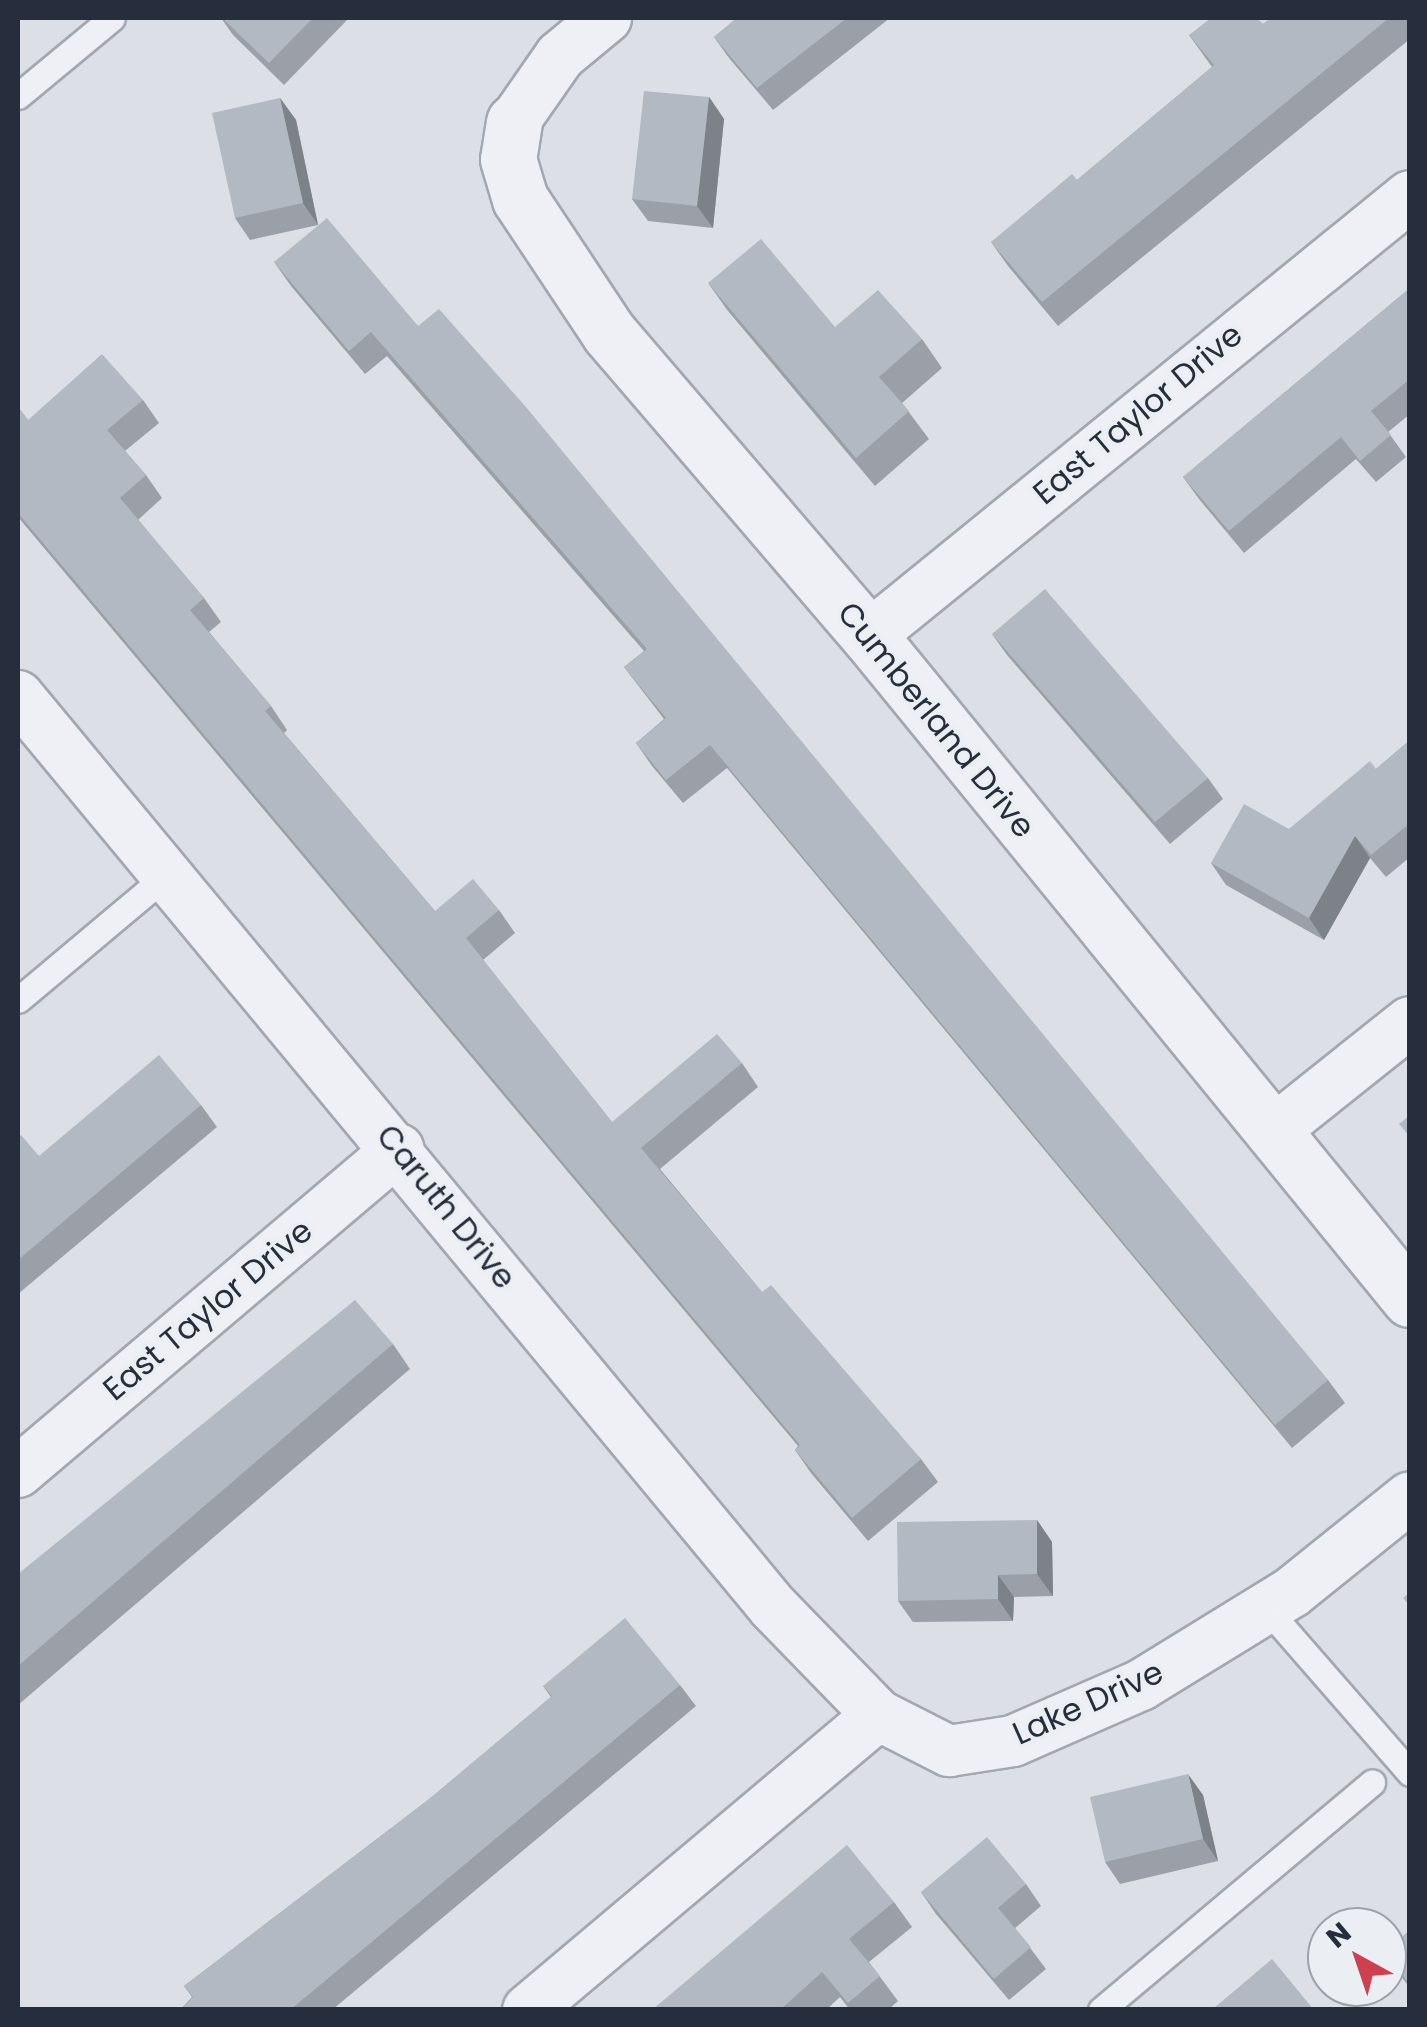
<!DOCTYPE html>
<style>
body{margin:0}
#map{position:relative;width:1427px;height:2027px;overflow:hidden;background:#dce0e6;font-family:Poppins,sans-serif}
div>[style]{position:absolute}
.roads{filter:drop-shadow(2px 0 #a2a7b0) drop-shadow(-2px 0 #a2a7b0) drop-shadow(0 2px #a2a7b0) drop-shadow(0 -2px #a2a7b0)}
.service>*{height:25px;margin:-12.5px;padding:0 12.5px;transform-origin:12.5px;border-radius:12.5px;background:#eff0f5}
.minor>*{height:50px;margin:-25px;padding:0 25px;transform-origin:25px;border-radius:25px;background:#eff0f5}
.tertiary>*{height:55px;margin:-27.5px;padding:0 27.5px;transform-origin:27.5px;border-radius:27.5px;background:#eff0f5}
.wall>*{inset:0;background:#9a9fa8}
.shaded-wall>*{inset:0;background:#7d8288}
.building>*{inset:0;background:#b3b9c3}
span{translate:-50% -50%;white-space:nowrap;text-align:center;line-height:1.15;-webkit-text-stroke:8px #ebeff4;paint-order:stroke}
.street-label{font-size:32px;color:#262d3c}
.frame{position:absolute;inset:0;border:20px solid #262d3c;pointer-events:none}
.north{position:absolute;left:1307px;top:1907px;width:100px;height:100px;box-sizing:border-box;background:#ebeff4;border:2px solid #9ca1aa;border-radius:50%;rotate:320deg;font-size:28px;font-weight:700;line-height:40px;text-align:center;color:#262d3c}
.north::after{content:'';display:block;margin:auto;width:35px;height:45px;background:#cc4050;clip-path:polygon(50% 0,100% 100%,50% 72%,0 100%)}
</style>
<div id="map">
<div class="roads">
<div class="service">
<i style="left:18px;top:96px;width:122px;rotate:-39.7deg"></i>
<i style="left:18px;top:1000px;width:196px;rotate:-40deg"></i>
<i style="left:1266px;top:1608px;width:219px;rotate:48.9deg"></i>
<i style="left:1101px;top:2010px;width:354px;rotate:-40deg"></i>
</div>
<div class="minor">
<i style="left:514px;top:122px;width:80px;rotate:-55.1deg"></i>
<i style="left:560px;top:56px;width:60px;rotate:-39.6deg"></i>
<i style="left:869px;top:636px;width:697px;rotate:-39.12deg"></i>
<i style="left:18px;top:696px;width:1183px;rotate:50.35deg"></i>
<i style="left:773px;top:1607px;width:151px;rotate:45.8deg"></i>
<i style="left:878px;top:1715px;width:80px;rotate:26.9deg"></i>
<i style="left:949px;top:1751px;width:65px;rotate:-8.9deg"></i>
<i style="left:1013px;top:1741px;width:140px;rotate:-23.6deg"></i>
<i style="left:1141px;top:1685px;width:177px;rotate:-31.6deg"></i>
<i style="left:1292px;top:1592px;width:151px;rotate:-38.8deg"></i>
<i style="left:1272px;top:1132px;width:176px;rotate:-38.6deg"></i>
<i style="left:18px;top:1472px;width:499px;rotate:-40.3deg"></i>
<i style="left:528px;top:2010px;width:458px;rotate:-40.1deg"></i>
</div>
<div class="tertiary">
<i style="left:514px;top:122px;width:37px;rotate:99deg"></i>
<i style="left:508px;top:159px;width:42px;rotate:73.3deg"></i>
<i style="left:520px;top:199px;width:161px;rotate:56.4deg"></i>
<i style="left:609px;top:333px;width:399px;rotate:49.4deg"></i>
<i style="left:869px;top:636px;width:856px;rotate:50.79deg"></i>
</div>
</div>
<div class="wall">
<i style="clip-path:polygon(221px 18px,349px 18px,284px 85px,233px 35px)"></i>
<i style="clip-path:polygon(737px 18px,890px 18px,773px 110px,729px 58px,714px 37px)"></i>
<i style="clip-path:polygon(1271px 18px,1410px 18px,1410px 39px,1058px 326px,1008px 266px,991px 242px,1077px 180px,1212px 67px,1189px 35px,1263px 24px)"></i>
<i style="clip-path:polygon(709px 97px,724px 119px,713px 228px,648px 221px,632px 199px)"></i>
<i style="clip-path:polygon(280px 98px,296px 120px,318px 225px,250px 240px,235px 218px)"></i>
<i style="clip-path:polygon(274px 262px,418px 326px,1328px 1380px,1345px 1403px,1292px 1448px,727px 768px,683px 803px,652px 766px,636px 743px,664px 719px,624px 667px,644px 651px,387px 356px,365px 374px,291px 286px)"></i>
<i style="clip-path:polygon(708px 283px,835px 327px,922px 339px,942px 368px,902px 403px,929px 439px,875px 486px,728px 311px)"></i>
<i style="clip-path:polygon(1410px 288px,1410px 414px,1388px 432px,1406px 457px,1376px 482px,1356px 459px,1244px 553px,1199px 499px,1183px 477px)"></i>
<i style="clip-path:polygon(143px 400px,159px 423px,125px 451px,146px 475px,162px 498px,138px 520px,204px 598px,221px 622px,209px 632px,271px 706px,287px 730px,284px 733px,435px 911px,499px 910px,515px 933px,483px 960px,612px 1122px,742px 1063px,758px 1087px,660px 1169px,762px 1292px,921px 1459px,938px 1482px,868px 1541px,811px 1473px,795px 1450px,798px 1446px,18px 517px,18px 407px,28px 420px)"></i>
<i style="clip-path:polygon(992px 634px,1208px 778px,1223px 799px,1170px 844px,1007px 655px)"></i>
<i style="clip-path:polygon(1410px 740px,1410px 857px,1386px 877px,1370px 858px,1324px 940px,1226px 885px,1211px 863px,1289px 829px,1376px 769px)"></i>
<i style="clip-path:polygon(201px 1105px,217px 1127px,18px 1294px,18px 1138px,39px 1156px)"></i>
<i style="clip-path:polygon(393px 1344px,410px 1369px,18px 1705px,18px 1574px)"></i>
<i style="clip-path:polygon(1037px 1520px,1052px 1542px,1053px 1596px,1014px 1597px,1013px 1621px,913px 1622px,898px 1601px)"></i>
<i style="clip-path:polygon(680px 1685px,696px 1706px,332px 2010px,180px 2010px,192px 1997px,184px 1986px,428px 1800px,551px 1697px,543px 1686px)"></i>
<i style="clip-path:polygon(1203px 1795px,1218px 1861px,1120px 1884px,1105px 1862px)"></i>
<i style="clip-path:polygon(1026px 1884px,1041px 1906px,1015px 1928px,1046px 1969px,1009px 2000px,936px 1914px,921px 1892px)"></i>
<i style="clip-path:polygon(894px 1902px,912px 1927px,869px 1962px,898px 2001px,888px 2010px,850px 2010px,840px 1997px,826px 2010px,652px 2010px)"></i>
<i style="clip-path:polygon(1410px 1930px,1410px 1988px,1387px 1958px)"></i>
</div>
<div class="shaded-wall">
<i style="clip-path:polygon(709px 97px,724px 119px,713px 228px,697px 206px)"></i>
<i style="clip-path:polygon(280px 98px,296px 120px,318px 225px,303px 203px)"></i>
<i style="clip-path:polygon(1355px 836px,1370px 858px,1324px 940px,1309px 918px)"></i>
<i style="clip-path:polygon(1037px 1520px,1052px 1542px,1053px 1596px,1037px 1574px)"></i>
<i style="clip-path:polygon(998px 1575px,1014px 1597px,1013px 1621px,998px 1599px)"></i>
<i style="clip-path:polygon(1188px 1774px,1203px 1795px,1218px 1861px,1203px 1839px)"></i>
</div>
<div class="building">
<i style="clip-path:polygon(222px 18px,313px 18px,269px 63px)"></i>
<i style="clip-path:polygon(737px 18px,847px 18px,757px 88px,714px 37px)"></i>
<i style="clip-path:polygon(1211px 18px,1257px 18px,1263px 24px,1271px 18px,1389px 18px,1042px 302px,991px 242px,1072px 174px,1077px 180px,1214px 65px,1189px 35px)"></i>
<i style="clip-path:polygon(644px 91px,709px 97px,697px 206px,632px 199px)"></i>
<i style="clip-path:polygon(280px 98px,303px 203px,235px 218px,212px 113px)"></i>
<i style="clip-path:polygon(327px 218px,418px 326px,439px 309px,526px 407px,1328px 1380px,1275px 1425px,710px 745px,666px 780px,636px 743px,666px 718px,624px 667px,647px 649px,371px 332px,349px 351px,274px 262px)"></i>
<i style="clip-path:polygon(761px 239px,835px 327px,878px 290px,922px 339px,879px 377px,909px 411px,856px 458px,708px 283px)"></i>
<i style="clip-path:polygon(1410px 288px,1410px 379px,1371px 411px,1391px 435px,1360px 461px,1341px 437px,1229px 531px,1183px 477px)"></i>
<i style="clip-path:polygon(102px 354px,143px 400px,107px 430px,146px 475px,120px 498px,204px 598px,190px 610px,271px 706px,265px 711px,435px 911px,473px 879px,499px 910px,466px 938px,612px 1122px,717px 1034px,742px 1063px,641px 1148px,762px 1292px,771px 1285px,921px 1459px,852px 1518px,795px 1450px,800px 1445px,18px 513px,18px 407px,28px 420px)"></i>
<i style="clip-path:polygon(1045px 589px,1208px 778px,1155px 822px,992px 634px)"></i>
<i style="clip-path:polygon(1410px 740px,1410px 823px,1371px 855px,1355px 836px,1309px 918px,1211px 863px,1244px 804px,1289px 829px,1370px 761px,1376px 769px)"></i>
<i style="clip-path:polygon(159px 1055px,201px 1105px,18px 1260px,18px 1138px,21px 1135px,39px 1156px)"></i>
<i style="clip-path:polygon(1410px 1115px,1410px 1137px,1399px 1124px)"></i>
<i style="clip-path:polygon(355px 1300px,393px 1344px,18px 1666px,18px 1574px)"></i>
<i style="clip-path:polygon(1037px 1520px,1037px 1574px,998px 1575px,998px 1599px,898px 1601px,897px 1522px)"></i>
<i style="clip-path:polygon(1410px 1592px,1410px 1606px,1403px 1598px)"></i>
<i style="clip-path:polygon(625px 1618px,680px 1685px,290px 2010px,180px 2010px,193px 1997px,184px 1986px,428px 1800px,552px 1696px,543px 1686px)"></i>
<i style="clip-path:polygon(1188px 1774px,1203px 1839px,1105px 1862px,1090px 1797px)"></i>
<i style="clip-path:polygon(987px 1837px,1026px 1884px,998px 1908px,1031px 1947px,994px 1979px,921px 1892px)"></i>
<i style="clip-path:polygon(847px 1845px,894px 1902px,849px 1939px,880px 1976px,848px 2003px,822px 1972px,780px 2010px,652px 2010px)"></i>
<i style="clip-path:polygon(1410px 1930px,1410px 1984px,1387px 1957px,1387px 1949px)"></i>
<i style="clip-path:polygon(1272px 1959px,1314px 2010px,1215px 2010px,1214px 2008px)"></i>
</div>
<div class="street-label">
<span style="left:1138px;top:414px;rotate:-40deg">East Taylor Drive</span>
<span style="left:936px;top:720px;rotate:51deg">Cumberland Drive</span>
<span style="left:446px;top:1207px;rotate:51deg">Caruth Drive</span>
<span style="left:208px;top:1310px;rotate:-40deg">East Taylor Drive</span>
<span style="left:1088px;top:1703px;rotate:-24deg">Lake Drive</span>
</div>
<div class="frame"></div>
<div class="north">N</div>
</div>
